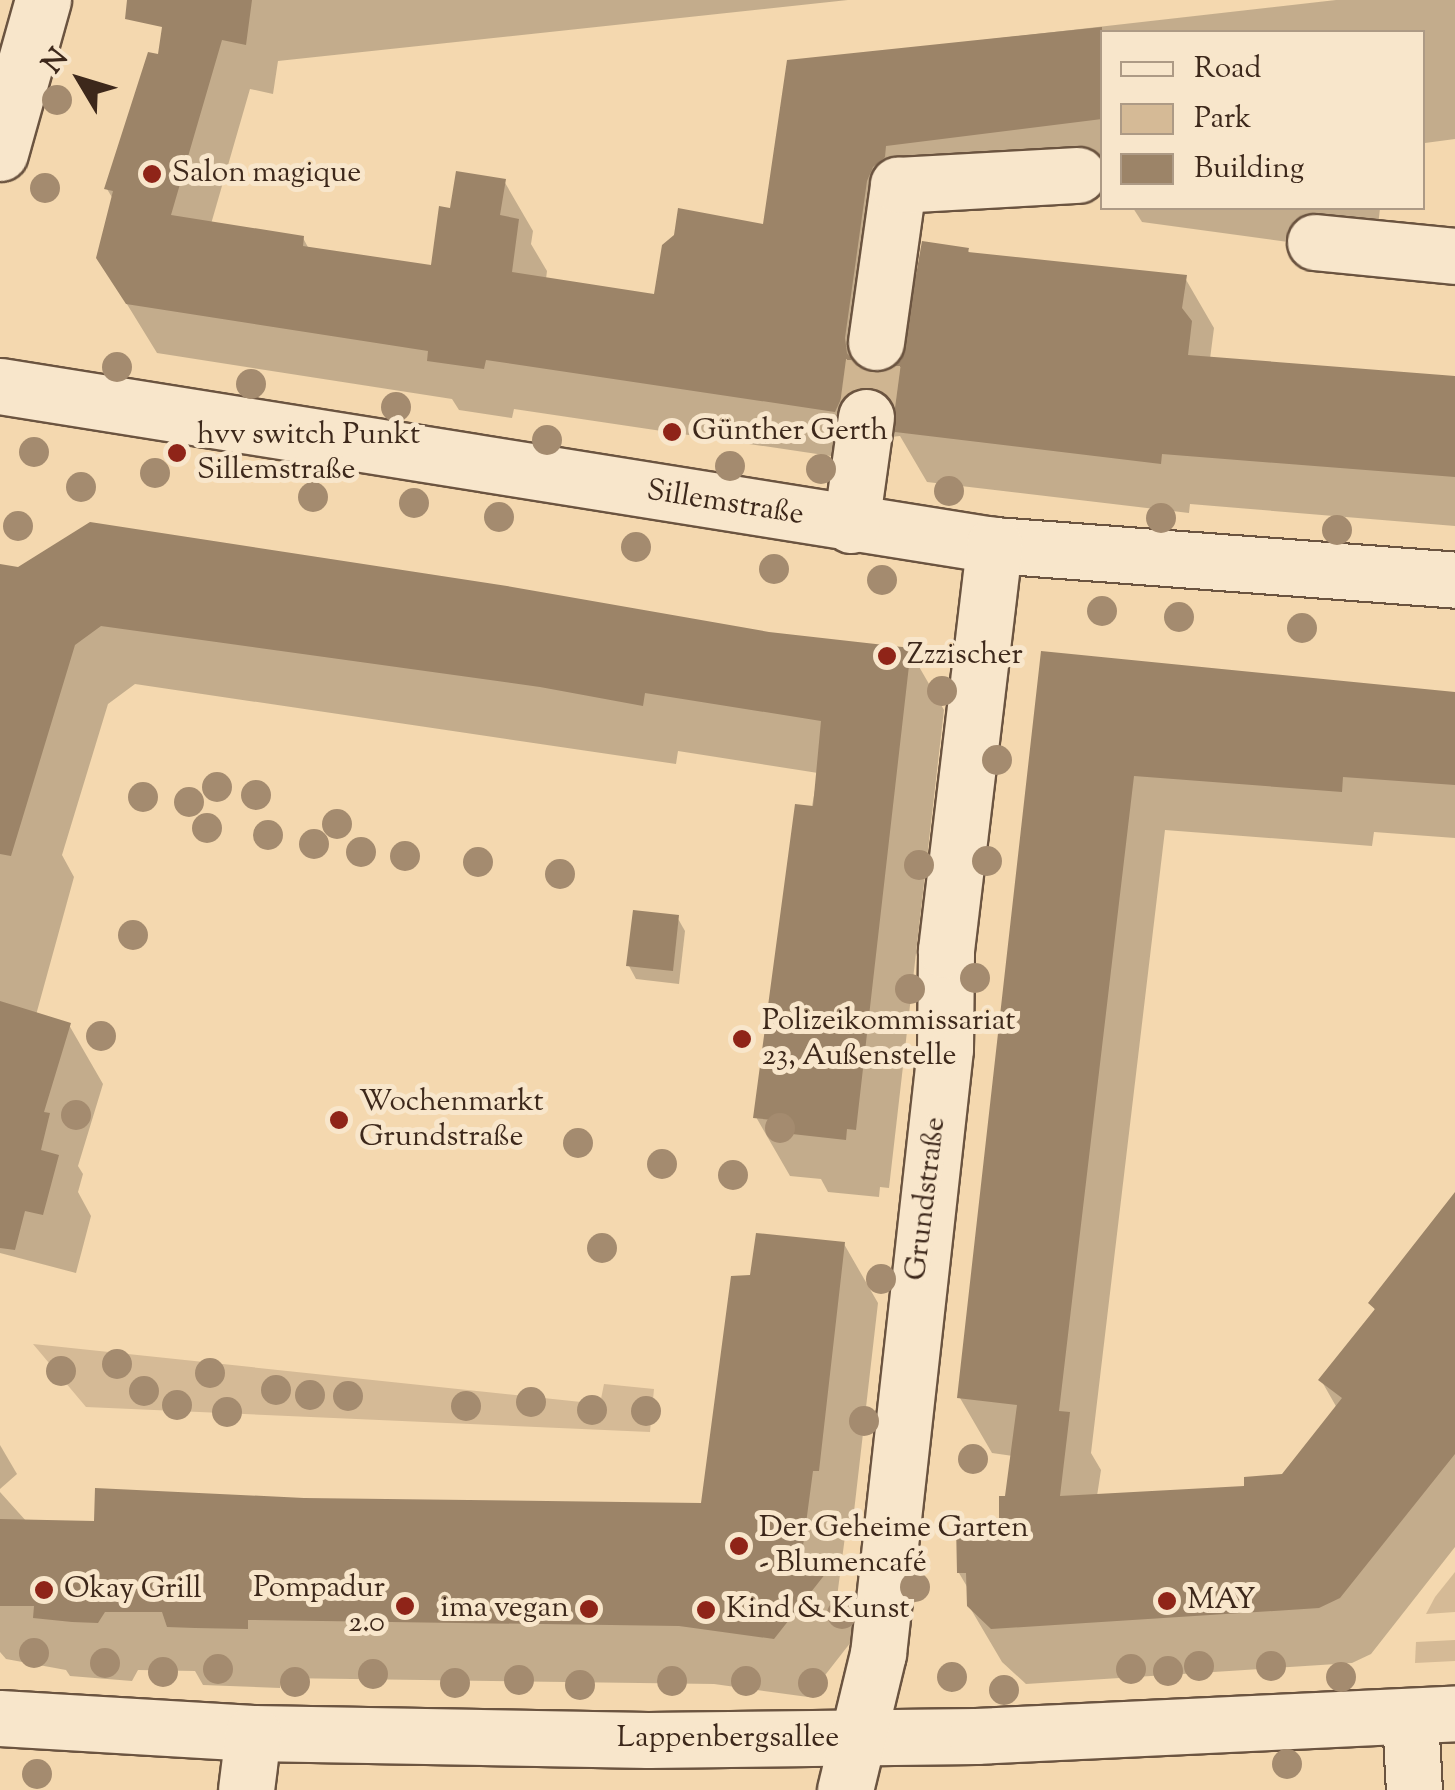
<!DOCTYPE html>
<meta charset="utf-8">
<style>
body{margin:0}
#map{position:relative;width:1455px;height:1790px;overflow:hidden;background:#f4d8af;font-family:"Sorts Mill Goudy",serif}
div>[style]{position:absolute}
.green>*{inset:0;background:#d5ba96}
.shadow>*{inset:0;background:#0003}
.building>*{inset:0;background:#9c8468}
.minor-tunnel>*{height:55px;margin-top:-27.5px;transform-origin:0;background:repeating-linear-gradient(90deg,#cfb591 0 55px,transparent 0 83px)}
.roads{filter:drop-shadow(2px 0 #6b5440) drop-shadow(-2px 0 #6b5440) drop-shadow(0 2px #6b5440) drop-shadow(0 -2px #6b5440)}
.minor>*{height:55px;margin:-27.5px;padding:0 27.5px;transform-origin:27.5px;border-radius:27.5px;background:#f8e6cb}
.trees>*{width:30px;height:30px;margin:-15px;border-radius:50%;background:#a48b6f}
.dots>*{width:28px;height:28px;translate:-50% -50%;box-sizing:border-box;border:5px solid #f8e6cb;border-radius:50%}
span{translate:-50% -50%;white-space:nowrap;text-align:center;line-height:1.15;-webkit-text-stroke:10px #f8e6cb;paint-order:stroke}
.poi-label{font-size:30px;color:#3d281b}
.left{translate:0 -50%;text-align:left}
.right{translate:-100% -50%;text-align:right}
.street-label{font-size:30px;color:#3d281b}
.legend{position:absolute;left:1100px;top:30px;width:325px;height:180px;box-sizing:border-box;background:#f8e6cb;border:2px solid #ad9a85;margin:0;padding:12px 18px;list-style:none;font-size:30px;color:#3d281b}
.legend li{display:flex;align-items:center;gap:20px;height:50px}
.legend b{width:50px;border:2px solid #ad9a85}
.north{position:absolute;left:30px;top:30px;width:100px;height:100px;-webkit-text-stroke:8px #f8e6cb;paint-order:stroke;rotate:308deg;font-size:28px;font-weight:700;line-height:40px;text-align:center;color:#3d281b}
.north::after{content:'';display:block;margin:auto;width:35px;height:45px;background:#3d281b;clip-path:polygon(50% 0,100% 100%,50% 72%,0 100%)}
</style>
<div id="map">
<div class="green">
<i style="clip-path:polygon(33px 1344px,600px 1404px,604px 1384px,654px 1389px,650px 1432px,86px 1407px)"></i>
<i style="clip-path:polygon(1455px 1572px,1455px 1612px,1426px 1614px,1435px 1597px)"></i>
<i style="clip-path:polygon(1455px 1640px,1455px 1661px,1415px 1663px,1416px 1642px)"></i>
</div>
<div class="shadow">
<i style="clip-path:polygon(169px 0,848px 0,278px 61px,273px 94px,250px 89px,211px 224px,303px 238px,309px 249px,433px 268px,453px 211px,504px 181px,533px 231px,531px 244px,547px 271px,546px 279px,656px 297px,766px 227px,790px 62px,1336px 0,1455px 0,1455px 139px,1425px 143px,1422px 154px,1422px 32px,1102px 32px,1102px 172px,914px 196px,895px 232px,875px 375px,888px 374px,902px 364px,968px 250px,970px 254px,1185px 278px,1214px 328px,1210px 359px,1455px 378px,1455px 526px,1190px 504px,1189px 513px,927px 482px,900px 436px,882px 438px,864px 461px,514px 409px,512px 418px,459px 410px,452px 399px,157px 353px,98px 257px,113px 199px,107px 189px,160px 57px)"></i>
<i style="clip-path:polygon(1133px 208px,1380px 208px,1375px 254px,1142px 222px)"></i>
<i style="clip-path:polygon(0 567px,910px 651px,944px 710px,889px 1188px,880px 1187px,879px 1197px,828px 1192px,821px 1179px,790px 1176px,756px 1117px,818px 773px,678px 751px,676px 764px,135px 684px,108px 704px,62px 855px,74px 877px,36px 1015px,69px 1025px,103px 1084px,78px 1166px,83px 1174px,78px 1192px,91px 1216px,76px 1273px,0 1253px)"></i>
<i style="clip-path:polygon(1043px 654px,1455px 694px,1455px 838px,1374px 832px,1372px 846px,1165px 830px,1091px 1453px,1101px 1470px,1097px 1496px,1247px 1488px,1284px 1477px,1337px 1408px,1321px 1380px,1376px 1312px,1371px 1303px,1455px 1196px,1455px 1547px,1371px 1654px,1352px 1663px,1026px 1684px,1002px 1662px,969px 1606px,969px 1590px,959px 1573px,1001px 1526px,1013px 1456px,992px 1453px,960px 1398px)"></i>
<i style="clip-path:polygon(677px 917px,685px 931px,679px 984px,636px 979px,629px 966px)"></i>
<i style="clip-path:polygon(844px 1244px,878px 1303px,852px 1529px,846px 1529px,837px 1597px,858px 1633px,808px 1697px,714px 1684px,281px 1678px,280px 1688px,203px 1685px,195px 1671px,138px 1670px,132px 1681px,70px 1676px,66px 1670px,6px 1659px,0 1652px,0 1492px,27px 1522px,96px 1523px,304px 1501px,703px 1506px,752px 1278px)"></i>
<i style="clip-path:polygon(0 1445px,17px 1474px,0 1489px)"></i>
</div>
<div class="building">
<i style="clip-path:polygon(127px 0,252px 0,246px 45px,222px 40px,171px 215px,304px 236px,303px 246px,431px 265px,439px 206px,450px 208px,456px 171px,506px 179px,500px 215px,519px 219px,512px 272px,654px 294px,662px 245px,674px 235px,678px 208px,763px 224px,787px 60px,1102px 27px,1102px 119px,886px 146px,885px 157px,873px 167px,867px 181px,845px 338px,847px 353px,856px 366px,871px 373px,887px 371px,901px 360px,922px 241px,969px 248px,968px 252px,1187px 275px,1182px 308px,1192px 321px,1188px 355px,1455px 376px,1455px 477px,1162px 454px,1161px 464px,895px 432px,894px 404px,884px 392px,871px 386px,853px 389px,841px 399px,835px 412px,486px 360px,484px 369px,427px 361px,428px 351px,126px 304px,96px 258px,113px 191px,104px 189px,148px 52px,158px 54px,162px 27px,125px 19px)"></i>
<i style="clip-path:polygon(90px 522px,507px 586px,769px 632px,911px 648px,856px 1130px,847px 1129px,846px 1140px,792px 1134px,793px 1122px,753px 1118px,795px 804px,813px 806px,821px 721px,645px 693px,643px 706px,540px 687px,101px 626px,75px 645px,11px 856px,0 854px,0 564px,18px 567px)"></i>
<i style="clip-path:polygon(1041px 651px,1455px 692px,1455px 785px,1343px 777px,1342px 792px,1134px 776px,1059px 1411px,1070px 1412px,1060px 1496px,1244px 1486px,1244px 1477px,1282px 1474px,1342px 1398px,1318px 1380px,1375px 1309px,1368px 1303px,1455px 1192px,1455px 1454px,1340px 1598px,1319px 1608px,991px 1629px,967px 1606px,966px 1573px,957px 1573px,956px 1524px,999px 1524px,999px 1496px,1005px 1496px,1017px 1405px,957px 1398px)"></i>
<i style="clip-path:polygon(633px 910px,679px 915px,673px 971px,626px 966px)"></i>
<i style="clip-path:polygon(0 1001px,71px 1023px,44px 1112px,50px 1113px,41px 1150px,59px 1155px,43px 1215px,25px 1211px,15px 1250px,0 1248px)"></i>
<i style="clip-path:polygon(756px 1233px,845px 1242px,819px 1471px,813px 1471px,799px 1576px,826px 1573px,774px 1639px,679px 1626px,248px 1620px,248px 1629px,195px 1628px,167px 1627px,162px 1612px,105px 1612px,98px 1623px,72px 1622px,33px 1618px,34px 1606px,0 1606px,0 1519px,94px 1521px,95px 1488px,304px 1498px,701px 1503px,731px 1276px,750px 1275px)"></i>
</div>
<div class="minor-tunnel">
<i style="left:866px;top:417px;width:76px;rotate:-82.4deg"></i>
</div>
<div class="roads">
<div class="minor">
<i style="left:0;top:153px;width:159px;rotate:-74.3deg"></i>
<i style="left:1315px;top:242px;width:141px;rotate:5.7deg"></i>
<i style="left:876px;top:342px;width:159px;rotate:-82deg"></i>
<i style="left:898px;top:185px;width:180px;rotate:-3.2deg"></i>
<i style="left:0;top:386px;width:1007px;rotate:9.09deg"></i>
<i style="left:994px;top:545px;width:462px;rotate:4.3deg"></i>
<i style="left:851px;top:525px;width:109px;rotate:-82.1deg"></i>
<i style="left:1410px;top:1717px;width:73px;rotate:86.9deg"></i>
<i style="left:0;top:1718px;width:253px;rotate:3.4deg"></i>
<i style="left:253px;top:1733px;width:395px;rotate:1deg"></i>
<i style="left:648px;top:1740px;width:328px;rotate:-0.7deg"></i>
<i style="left:976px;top:1736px;width:480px;rotate:-2.7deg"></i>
<i style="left:246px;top:1790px;width:57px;rotate:-83deg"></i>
<i style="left:845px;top:1790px;width:140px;rotate:-76.4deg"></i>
<i style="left:878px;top:1654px;width:609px;rotate:-83.68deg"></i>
<i style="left:945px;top:1049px;width:99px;rotate:-89.4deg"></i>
<i style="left:946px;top:950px;width:408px;rotate:-83.2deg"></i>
</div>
</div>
<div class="trees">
<i style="left:57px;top:100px"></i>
<i style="left:45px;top:188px"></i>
<i style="left:117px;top:367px"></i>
<i style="left:251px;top:384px"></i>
<i style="left:396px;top:407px"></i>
<i style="left:547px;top:440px"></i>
<i style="left:34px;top:452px"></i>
<i style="left:730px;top:466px"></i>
<i style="left:821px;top:469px"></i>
<i style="left:155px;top:473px"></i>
<i style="left:81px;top:487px"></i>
<i style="left:949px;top:491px"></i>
<i style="left:313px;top:497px"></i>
<i style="left:414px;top:503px"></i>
<i style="left:499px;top:517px"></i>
<i style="left:1161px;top:518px"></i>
<i style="left:18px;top:526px"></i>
<i style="left:1337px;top:530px"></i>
<i style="left:636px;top:547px"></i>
<i style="left:774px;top:569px"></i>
<i style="left:882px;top:580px"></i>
<i style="left:1102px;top:611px"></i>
<i style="left:1179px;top:617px"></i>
<i style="left:1302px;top:628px"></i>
<i style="left:942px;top:691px"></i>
<i style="left:997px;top:760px"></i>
<i style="left:217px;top:787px"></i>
<i style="left:256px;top:795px"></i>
<i style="left:143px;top:797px"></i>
<i style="left:189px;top:802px"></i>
<i style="left:337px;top:824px"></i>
<i style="left:207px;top:828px"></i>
<i style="left:268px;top:835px"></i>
<i style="left:314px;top:844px"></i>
<i style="left:361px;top:852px"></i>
<i style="left:405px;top:856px"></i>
<i style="left:987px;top:861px"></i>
<i style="left:478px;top:862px"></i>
<i style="left:919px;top:865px"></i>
<i style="left:560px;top:874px"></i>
<i style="left:133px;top:935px"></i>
<i style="left:975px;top:978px"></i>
<i style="left:910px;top:989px"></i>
<i style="left:101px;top:1036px"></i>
<i style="left:76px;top:1115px"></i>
<i style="left:780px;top:1128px"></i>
<i style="left:578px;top:1143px"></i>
<i style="left:662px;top:1164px"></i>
<i style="left:733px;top:1175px"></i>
<i style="left:602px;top:1248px"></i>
<i style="left:881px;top:1279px"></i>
<i style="left:117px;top:1364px"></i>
<i style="left:61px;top:1371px"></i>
<i style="left:210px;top:1373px"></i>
<i style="left:276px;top:1390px"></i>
<i style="left:144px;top:1391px"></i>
<i style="left:310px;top:1395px"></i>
<i style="left:348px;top:1396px"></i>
<i style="left:531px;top:1402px"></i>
<i style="left:177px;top:1405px"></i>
<i style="left:466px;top:1406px"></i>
<i style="left:592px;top:1410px"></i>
<i style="left:646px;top:1411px"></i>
<i style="left:227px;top:1412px"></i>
<i style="left:864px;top:1421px"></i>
<i style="left:973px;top:1459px"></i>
<i style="left:915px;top:1587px"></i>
<i style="left:842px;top:1614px"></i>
<i style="left:34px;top:1653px"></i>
<i style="left:105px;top:1663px"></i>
<i style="left:1199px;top:1666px"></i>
<i style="left:1271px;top:1666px"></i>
<i style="left:218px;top:1669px"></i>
<i style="left:1131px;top:1669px"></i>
<i style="left:1168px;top:1671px"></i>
<i style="left:163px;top:1672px"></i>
<i style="left:373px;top:1674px"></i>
<i style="left:952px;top:1677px"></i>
<i style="left:1341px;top:1677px"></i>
<i style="left:519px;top:1680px"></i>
<i style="left:672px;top:1681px"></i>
<i style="left:746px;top:1681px"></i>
<i style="left:295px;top:1682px"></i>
<i style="left:455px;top:1683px"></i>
<i style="left:813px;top:1683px"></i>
<i style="left:580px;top:1685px"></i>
<i style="left:1004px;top:1690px"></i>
<i style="left:1287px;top:1764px"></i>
<i style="left:37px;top:1774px"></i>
</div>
<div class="dots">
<i style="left:152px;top:174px;background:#8f2418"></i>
<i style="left:672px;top:432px;background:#8f2418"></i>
<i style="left:177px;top:453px;background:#8f2418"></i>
<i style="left:887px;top:656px;background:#8f2418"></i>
<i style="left:742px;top:1039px;background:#8f2418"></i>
<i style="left:339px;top:1120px;background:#8f2418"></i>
<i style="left:739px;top:1546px;background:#8f2418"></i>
<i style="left:44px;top:1590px;background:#8f2418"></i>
<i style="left:1167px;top:1601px;background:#8f2418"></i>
<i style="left:405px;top:1606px;background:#8f2418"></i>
<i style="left:589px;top:1609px;background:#8f2418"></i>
<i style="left:706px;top:1610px;background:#8f2418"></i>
</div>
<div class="poi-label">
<span class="left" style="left:172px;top:174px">Salon magique</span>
<span class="left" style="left:692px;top:432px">Günther Gerth</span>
<span class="left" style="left:197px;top:453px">hvv switch Punkt<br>Sillemstraße</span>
<span class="left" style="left:907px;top:656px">Zzzischer</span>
<span class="left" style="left:762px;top:1039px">Polizeikommissariat<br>23, Außenstelle</span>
<span class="left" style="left:359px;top:1120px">Wochenmarkt<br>Grundstraße</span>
<span class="left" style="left:759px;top:1546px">Der Geheime Garten<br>- Blumencafé</span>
<span class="right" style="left:385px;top:1606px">Pompadur<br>2.0</span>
<span class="left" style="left:64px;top:1590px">Okay Grill</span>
<span class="left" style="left:1187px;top:1601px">MAY</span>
<span class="right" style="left:569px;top:1609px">ima vegan</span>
<span class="left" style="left:726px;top:1610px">Kind &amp; Kunst</span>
</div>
<div class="street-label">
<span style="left:725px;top:504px;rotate:9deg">Sillemstraße</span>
<span style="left:927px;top:1199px;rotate:-83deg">Grundstraße</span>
<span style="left:728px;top:1739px">Lappenbergsallee</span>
</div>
<ul class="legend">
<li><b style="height:12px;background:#f8e6cb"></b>Road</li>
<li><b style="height:28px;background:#d5ba96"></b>Park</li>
<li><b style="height:28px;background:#9c8468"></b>Building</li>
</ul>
<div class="north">N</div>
</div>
